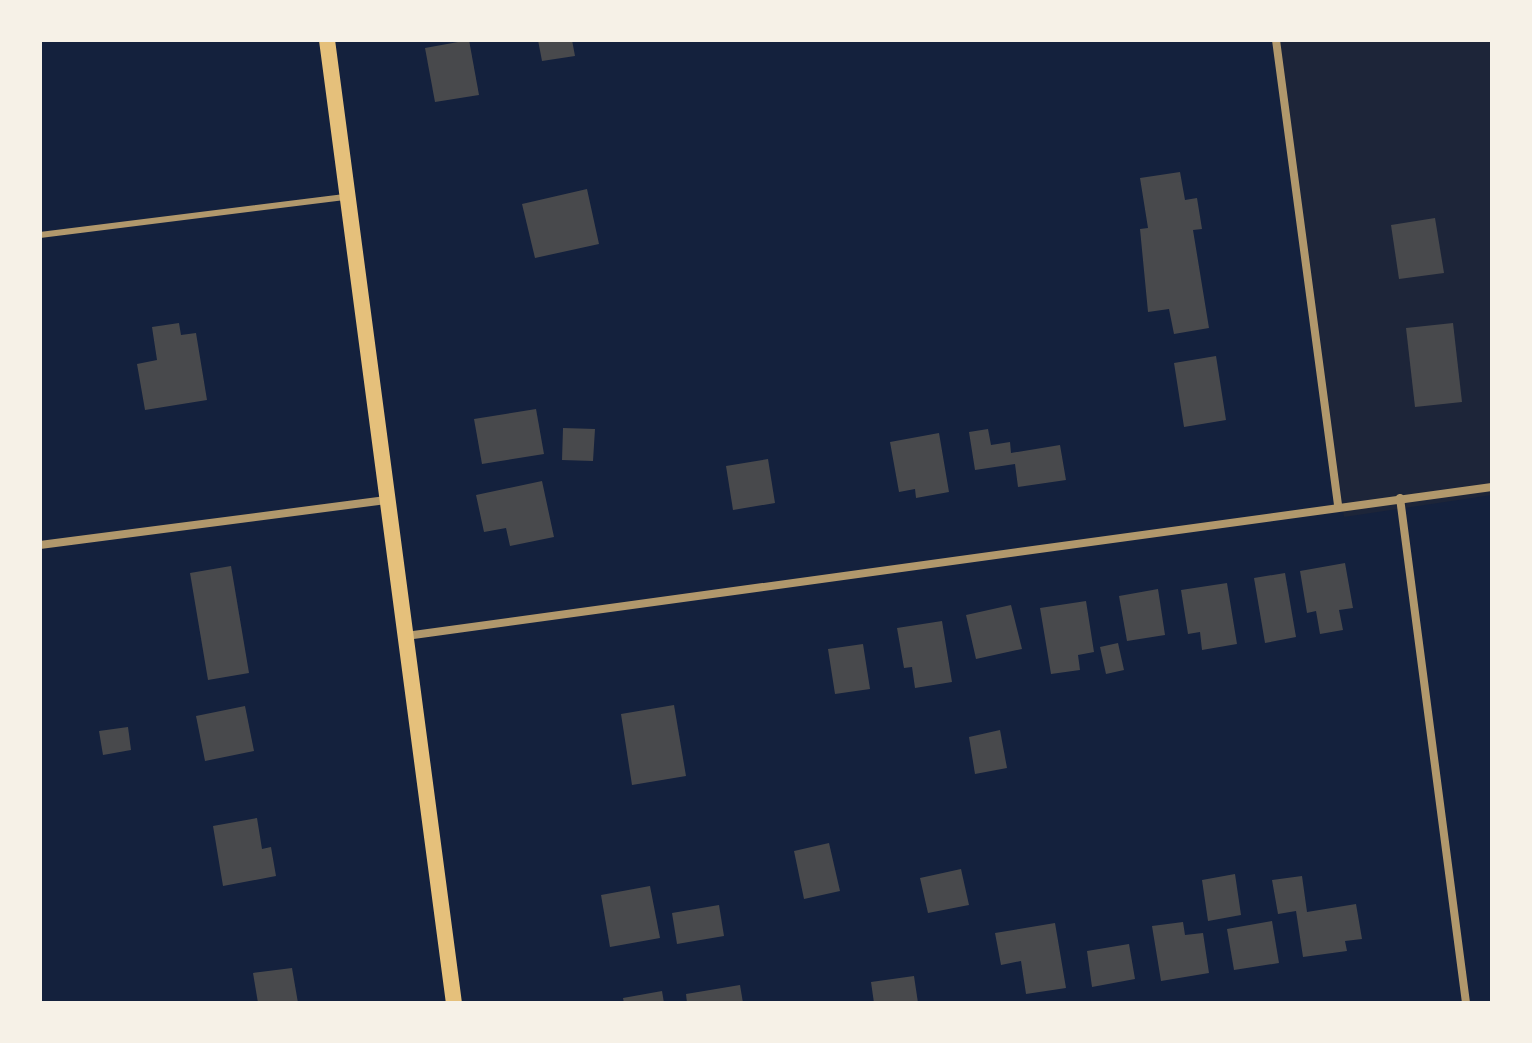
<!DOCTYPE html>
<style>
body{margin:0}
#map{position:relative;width:1532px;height:1043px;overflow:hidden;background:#14213d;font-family:"Zilla Slab",serif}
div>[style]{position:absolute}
.green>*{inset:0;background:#1d2539}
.building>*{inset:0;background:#48494c}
.service>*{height:6px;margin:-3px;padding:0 3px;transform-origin:3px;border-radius:3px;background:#b1986c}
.minor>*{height:8px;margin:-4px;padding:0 4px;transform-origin:4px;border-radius:4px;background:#b1986c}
.secondary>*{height:16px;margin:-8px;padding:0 8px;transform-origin:8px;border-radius:8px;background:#e5c07b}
span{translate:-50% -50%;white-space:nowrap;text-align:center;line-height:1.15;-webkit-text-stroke:6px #f6f1e7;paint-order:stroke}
.frame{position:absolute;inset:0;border:42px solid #f6f1e7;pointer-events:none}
</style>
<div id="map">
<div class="green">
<i style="clip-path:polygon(1280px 40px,1492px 40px,1492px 495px,1344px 517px)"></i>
</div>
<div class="building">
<i style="clip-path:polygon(469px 40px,479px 95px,435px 102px,425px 48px)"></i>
<i style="clip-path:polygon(538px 40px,572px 40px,575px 56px,542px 61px)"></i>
<i style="clip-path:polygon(1180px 172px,1185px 200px,1197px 198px,1202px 229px,1193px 230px,1209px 328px,1174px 334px,1169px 309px,1148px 312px,1140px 229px,1148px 228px,1140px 178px)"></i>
<i style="clip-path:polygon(587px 189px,599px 244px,535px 258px,522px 204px)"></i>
<i style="clip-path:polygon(1435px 218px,1444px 273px,1399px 279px,1391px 225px)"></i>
<i style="clip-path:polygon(179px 323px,181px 335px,196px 333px,207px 400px,145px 410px,137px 364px,157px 360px,152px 327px)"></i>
<i style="clip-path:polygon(1453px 323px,1462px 402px,1415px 407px,1406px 328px)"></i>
<i style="clip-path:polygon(1216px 356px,1226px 420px,1184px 427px,1174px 363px)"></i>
<i style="clip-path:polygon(536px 409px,544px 454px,482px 464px,474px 419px)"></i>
<i style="clip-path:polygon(563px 428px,595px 429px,593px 461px,562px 460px)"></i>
<i style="clip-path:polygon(988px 429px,991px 445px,1010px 442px,1011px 453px,1060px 445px,1066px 480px,1018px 487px,1015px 464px,975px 470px,969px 432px)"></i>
<i style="clip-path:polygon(939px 433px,949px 492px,916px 498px,915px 489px,899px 492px,890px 442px)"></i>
<i style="clip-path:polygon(768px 459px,775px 503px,733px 510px,726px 466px)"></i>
<i style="clip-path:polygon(542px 481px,554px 537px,510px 546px,506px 528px,484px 532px,476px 495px)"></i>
<i style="clip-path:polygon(1345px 563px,1353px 608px,1339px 610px,1343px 630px,1320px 634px,1316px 611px,1307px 613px,1300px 571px)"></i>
<i style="clip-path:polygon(231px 566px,249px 673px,208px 680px,190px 573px)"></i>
<i style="clip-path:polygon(1285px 573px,1296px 637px,1265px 643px,1254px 578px)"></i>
<i style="clip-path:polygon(1227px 583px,1237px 644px,1202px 650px,1200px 632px,1188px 634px,1181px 590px)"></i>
<i style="clip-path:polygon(1158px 589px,1165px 635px,1127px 641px,1119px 596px)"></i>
<i style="clip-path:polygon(1086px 601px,1094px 652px,1078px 655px,1080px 670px,1051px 674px,1040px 608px)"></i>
<i style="clip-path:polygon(1011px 605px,1022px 649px,976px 659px,966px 615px)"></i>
<i style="clip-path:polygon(942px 621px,952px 682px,915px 688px,912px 667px,904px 668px,897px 628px)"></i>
<i style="clip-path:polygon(1118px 643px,1124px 670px,1106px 674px,1100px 647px)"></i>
<i style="clip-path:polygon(863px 644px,870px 689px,835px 694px,828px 649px)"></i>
<i style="clip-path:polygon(674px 705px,686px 776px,632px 785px,621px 714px)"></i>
<i style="clip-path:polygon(245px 706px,254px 751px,205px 761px,196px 716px)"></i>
<i style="clip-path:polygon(128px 727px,131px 750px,103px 755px,99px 731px)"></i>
<i style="clip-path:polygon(1000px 730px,1007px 768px,975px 774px,969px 737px)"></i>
<i style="clip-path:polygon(257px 818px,262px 849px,271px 847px,276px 876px,223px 886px,213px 826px)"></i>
<i style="clip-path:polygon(829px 843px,840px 891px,804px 899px,794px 851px)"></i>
<i style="clip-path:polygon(961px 869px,969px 905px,928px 913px,920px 878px)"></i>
<i style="clip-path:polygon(1235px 874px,1241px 915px,1208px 921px,1202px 880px)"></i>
<i style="clip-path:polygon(1302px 876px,1307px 912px,1356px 904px,1362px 939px,1345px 941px,1347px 951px,1303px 957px,1296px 911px,1278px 914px,1272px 880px)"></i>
<i style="clip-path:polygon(650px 886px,660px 938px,610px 947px,601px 895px)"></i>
<i style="clip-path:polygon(719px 905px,724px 936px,677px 944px,672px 913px)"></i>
<i style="clip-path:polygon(1272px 921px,1279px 963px,1234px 970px,1227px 929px)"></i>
<i style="clip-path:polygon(1183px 922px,1185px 935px,1203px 933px,1209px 973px,1161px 981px,1152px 926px)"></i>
<i style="clip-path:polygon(1055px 923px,1066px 988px,1026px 994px,1021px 961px,1001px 965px,995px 933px)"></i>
<i style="clip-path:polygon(1129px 944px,1135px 979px,1092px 987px,1087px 951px)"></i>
<i style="clip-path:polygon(292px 968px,298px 1003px,258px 1003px,253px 973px)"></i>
<i style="clip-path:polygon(914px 976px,918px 1003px,874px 1003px,871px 982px)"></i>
<i style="clip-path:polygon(740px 985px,743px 1003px,687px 1003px,686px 994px)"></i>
<i style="clip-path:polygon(662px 991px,664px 1003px,624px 1003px,623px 998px)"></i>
</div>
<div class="service">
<i style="left:40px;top:235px;width:309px;rotate:-7.1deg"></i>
</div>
<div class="minor">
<i style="left:1276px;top:40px;width:471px;rotate:82.4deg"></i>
<i style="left:1400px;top:498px;width:509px;rotate:82.55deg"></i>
<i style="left:40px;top:545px;width:349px;rotate:-7.4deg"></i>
<i style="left:406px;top:636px;width:1096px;rotate:-7.81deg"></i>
</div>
<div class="secondary">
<i style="left:327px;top:40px;width:971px;rotate:82.49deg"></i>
</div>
<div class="frame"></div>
</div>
